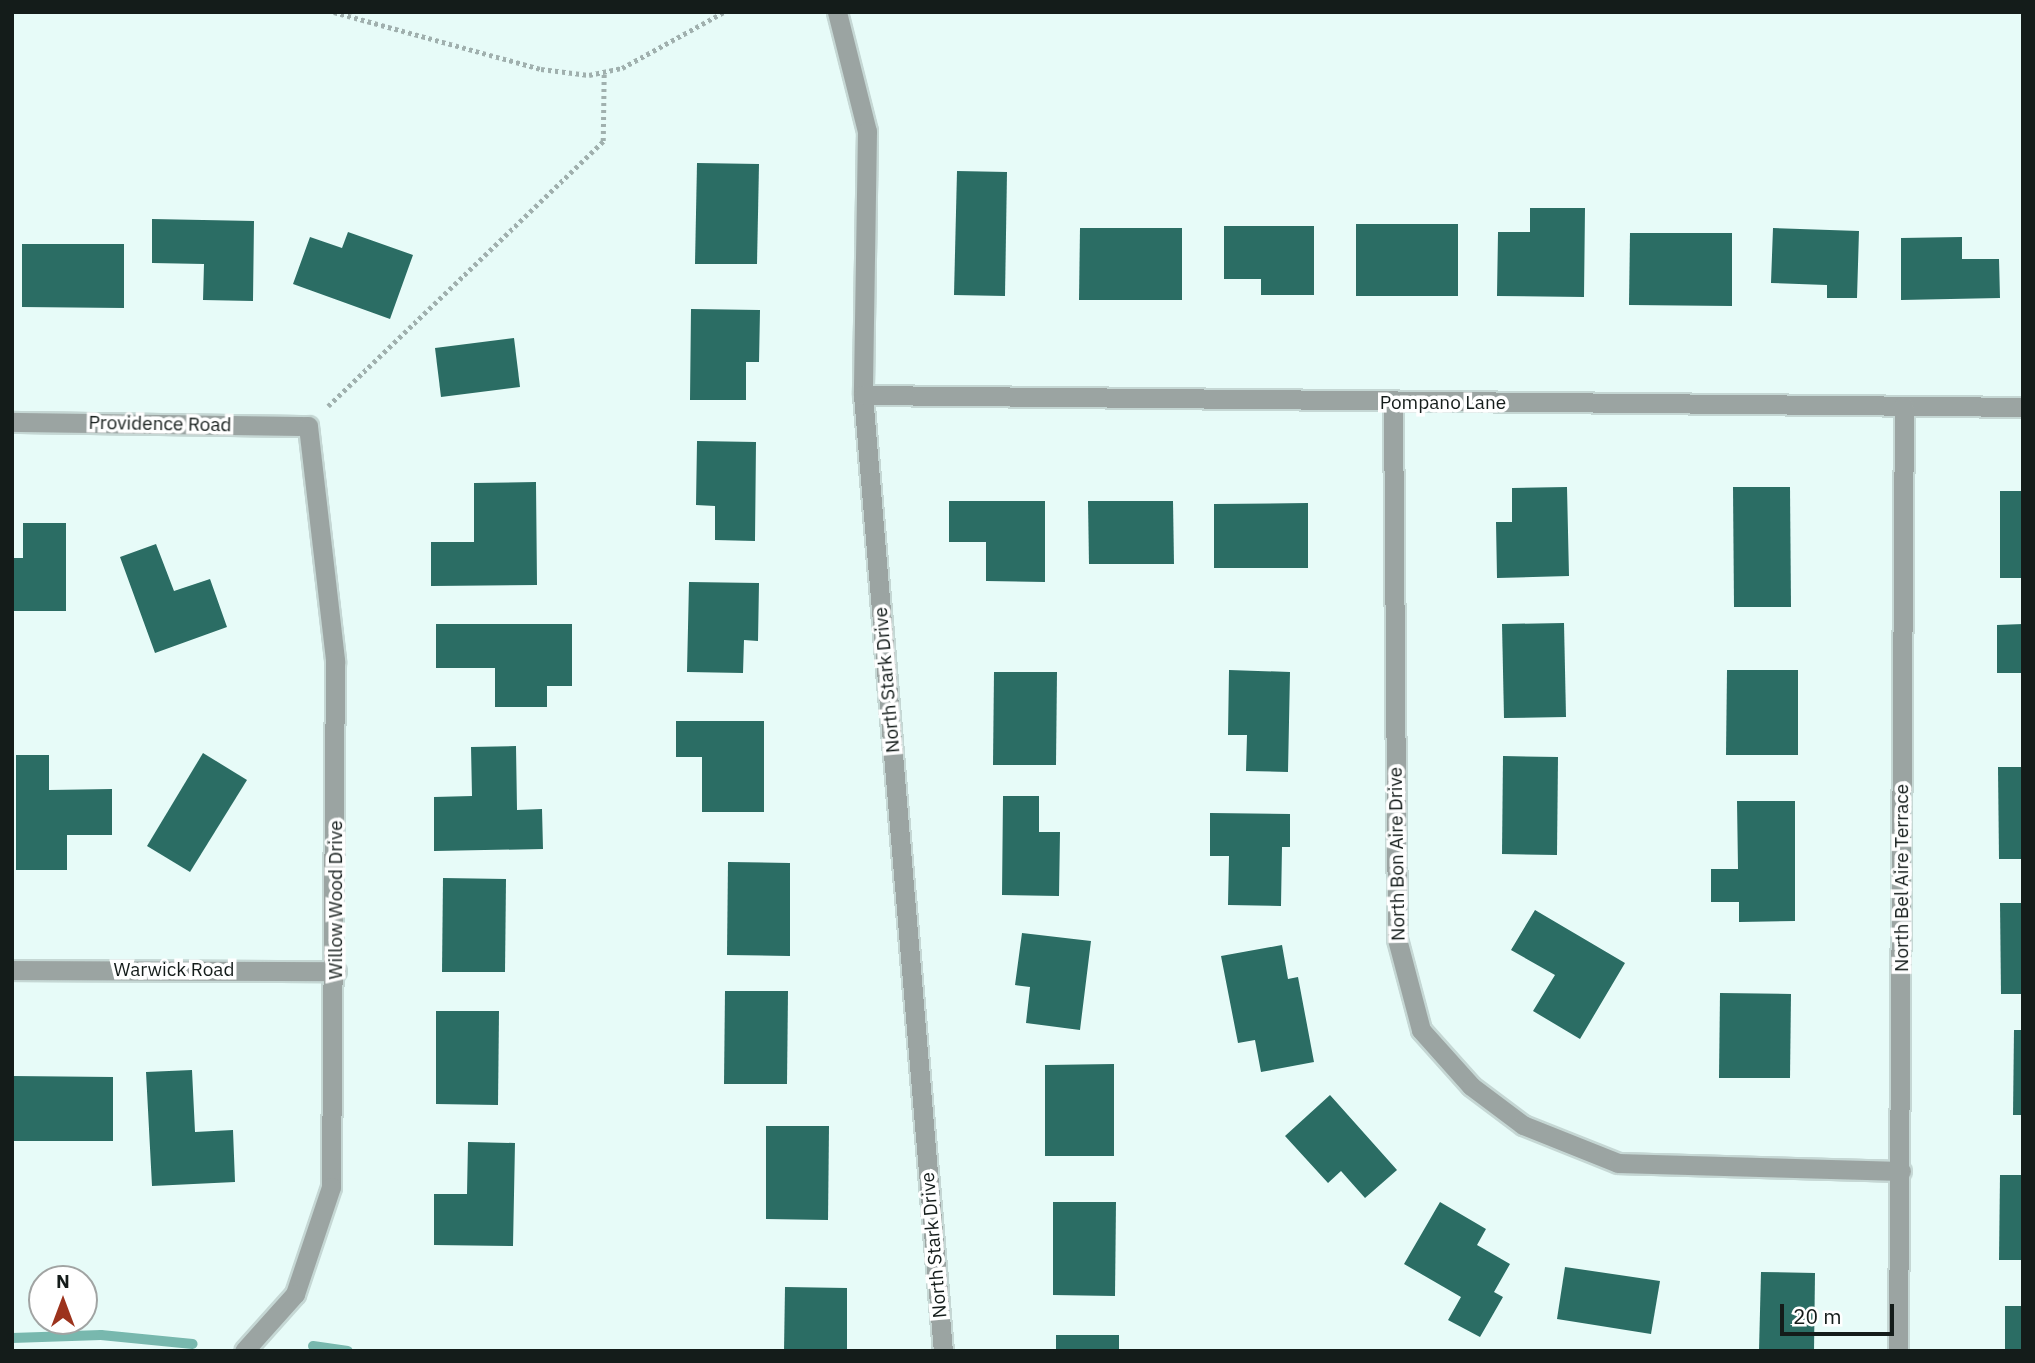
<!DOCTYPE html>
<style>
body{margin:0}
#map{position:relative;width:2035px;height:1363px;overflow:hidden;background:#e7fbf8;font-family:"IBM Plex Sans",sans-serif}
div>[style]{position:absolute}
.stream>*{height:10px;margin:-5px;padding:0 5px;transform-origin:5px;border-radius:5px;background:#78b8ae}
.building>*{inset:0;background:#2b6d64}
.path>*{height:4.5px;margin-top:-2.25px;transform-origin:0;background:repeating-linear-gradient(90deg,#a0b0ae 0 3.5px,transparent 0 7px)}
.roads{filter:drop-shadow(2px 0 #c5d7d4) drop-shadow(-2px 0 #c5d7d4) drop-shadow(0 2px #c5d7d4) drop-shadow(0 -2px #c5d7d4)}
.minor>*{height:19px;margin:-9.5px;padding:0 9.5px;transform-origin:9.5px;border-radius:9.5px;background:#9ba4a2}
span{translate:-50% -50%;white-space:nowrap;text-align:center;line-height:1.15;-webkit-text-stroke:7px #fff;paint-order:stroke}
.street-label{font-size:19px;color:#141c1a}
.frame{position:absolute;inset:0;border:14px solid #141c1a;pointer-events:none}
.north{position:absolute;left:28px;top:1265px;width:70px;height:70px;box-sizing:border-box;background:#fff;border:2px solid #a1a4a3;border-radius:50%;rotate:0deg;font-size:19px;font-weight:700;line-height:28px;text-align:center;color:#141c1a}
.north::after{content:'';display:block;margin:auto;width:24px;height:32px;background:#9c331d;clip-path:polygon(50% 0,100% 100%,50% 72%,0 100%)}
.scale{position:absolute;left:1780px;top:1304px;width:114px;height:32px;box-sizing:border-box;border:4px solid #141c1a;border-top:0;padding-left:9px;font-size:21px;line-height:24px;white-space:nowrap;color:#141c1a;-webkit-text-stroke:5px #fff;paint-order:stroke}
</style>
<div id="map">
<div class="stream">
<i style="left:12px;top:1338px;width:89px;rotate:-1.9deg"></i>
<i style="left:101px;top:1335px;width:92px;rotate:5.6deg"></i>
<i style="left:313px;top:1346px;width:35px;rotate:8deg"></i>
</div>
<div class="building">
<i style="clip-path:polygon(697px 163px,759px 164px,757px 264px,695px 264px)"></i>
<i style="clip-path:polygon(957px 171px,1007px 172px,1005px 296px,954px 295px)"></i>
<i style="clip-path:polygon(1530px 208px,1585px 208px,1584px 297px,1497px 296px,1498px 232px,1530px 232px)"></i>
<i style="clip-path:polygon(152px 219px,254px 221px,253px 301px,203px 300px,204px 264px,152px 263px)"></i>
<i style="clip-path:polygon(1356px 224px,1458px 224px,1458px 296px,1356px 296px)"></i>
<i style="clip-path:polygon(1224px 226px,1314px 226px,1314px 295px,1261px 295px,1261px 279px,1224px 279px)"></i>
<i style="clip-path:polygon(1080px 228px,1182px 228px,1182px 300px,1079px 300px)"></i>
<i style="clip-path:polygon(1773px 228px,1859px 231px,1857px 298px,1827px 298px,1827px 285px,1771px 283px)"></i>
<i style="clip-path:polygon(348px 232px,413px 255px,390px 319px,293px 284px,310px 237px,342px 248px)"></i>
<i style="clip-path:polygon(1630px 233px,1732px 233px,1732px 306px,1629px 305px)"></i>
<i style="clip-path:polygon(1962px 237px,1962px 259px,1999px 259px,2000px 298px,1901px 300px,1901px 238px)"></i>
<i style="clip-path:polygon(22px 244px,124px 244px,124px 308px,22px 307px)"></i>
<i style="clip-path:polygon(691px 309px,760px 310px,759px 362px,746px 362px,746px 400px,690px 400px)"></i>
<i style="clip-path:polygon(514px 338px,520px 387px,441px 397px,435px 348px)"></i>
<i style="clip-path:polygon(697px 441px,756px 442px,755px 541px,715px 540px,715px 506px,696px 505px)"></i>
<i style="clip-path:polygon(536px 482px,537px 585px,431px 586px,431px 542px,474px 542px,474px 483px)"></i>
<i style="clip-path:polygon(1567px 487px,1569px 576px,1497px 578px,1496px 522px,1512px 522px,1512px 488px)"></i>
<i style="clip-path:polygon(1733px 487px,1790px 487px,1791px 607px,1734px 607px)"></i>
<i style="clip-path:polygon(2000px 491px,2023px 491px,2023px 578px,2000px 578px)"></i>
<i style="clip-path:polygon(949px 501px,1045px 501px,1045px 582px,986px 581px,986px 542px,949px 542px)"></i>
<i style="clip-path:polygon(1088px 501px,1173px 501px,1174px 564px,1089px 564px)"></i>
<i style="clip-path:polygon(1308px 503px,1308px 568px,1214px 568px,1214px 504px)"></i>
<i style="clip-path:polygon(23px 523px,66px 523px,66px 611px,12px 611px,12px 558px,23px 558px)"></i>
<i style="clip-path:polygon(156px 544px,174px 591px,210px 579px,227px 627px,155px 653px,120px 557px)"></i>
<i style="clip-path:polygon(689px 582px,759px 583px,758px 641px,744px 640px,743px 673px,687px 672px)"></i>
<i style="clip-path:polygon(1564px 623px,1566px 717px,1504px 718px,1502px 624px)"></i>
<i style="clip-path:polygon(436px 624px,572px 624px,572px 686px,547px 686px,547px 707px,495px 707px,495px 668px,436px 668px)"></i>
<i style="clip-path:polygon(2023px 624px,2023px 673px,1997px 673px,1997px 625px)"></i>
<i style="clip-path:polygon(1229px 670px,1290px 672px,1288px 772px,1246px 771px,1247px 735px,1228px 735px)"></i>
<i style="clip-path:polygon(1727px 670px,1798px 670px,1798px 755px,1726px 755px)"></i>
<i style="clip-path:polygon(994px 672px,1057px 672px,1056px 765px,993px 765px)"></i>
<i style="clip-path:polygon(676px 721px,764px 721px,764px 812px,702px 812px,702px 757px,676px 757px)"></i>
<i style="clip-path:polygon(516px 746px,517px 810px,542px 809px,543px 849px,434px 851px,434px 797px,472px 796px,471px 747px)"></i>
<i style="clip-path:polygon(203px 753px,247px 780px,190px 872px,147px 846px)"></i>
<i style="clip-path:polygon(16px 755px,49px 755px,49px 790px,112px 789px,112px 835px,67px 835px,67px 870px,16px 870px)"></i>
<i style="clip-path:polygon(1503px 756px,1558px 757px,1557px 855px,1502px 854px)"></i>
<i style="clip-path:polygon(1998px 767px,2023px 767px,2023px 859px,1999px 859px)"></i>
<i style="clip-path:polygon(1003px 796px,1039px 796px,1039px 832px,1060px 832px,1059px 896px,1002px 895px)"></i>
<i style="clip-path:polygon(1737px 801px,1795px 801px,1795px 921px,1739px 922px,1739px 902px,1711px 902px,1711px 869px,1738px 869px)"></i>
<i style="clip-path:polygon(1210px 813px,1290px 814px,1290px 847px,1282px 847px,1281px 906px,1228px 905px,1229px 856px,1210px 856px)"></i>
<i style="clip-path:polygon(728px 862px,790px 863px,790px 956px,727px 955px)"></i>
<i style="clip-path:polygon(443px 878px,506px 879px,505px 972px,442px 972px)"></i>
<i style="clip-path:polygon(2000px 903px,2023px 903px,2023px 994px,2001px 994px)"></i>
<i style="clip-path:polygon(1535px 910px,1625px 963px,1580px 1039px,1533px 1011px,1555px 975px,1511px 950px)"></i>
<i style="clip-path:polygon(1022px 933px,1091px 941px,1080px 1030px,1026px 1023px,1030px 987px,1015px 985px)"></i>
<i style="clip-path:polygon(1282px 945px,1288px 979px,1298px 977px,1314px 1062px,1261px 1072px,1255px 1040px,1238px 1043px,1221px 956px)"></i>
<i style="clip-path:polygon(725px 991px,788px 991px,787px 1084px,724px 1084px)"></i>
<i style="clip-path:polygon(1720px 993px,1791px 994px,1790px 1078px,1719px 1078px)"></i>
<i style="clip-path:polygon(436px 1011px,499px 1011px,498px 1105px,436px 1104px)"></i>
<i style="clip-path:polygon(2014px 1030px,2023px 1030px,2023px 1115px,2013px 1115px)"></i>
<i style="clip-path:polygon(1114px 1064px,1114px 1156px,1045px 1156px,1045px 1065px)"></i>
<i style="clip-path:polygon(192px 1070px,195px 1132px,233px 1130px,235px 1182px,152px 1186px,146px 1072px)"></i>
<i style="clip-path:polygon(12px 1076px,113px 1077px,113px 1141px,12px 1141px)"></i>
<i style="clip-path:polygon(1330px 1095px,1397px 1170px,1365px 1198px,1341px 1171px,1328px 1183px,1285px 1136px)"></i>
<i style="clip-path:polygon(766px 1126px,829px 1126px,828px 1220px,766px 1219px)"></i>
<i style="clip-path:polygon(468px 1142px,515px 1143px,513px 1246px,434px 1245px,434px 1194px,467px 1194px)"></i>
<i style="clip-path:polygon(2000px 1175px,2023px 1175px,2023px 1260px,1999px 1260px)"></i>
<i style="clip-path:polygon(1053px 1202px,1116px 1202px,1115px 1296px,1053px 1295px)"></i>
<i style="clip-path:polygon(1440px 1202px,1486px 1229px,1477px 1245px,1510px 1264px,1494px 1292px,1503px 1297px,1480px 1337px,1448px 1320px,1461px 1297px,1404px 1264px)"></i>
<i style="clip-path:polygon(1565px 1267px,1660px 1281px,1651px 1334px,1557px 1319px)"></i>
<i style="clip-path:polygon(1761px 1272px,1815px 1273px,1814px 1351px,1759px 1351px)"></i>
<i style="clip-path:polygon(785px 1287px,847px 1288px,847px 1351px,784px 1351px)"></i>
<i style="clip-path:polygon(2005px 1306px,2023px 1306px,2023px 1351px,2005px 1351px)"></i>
<i style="clip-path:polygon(1056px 1335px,1119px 1335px,1119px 1351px,1056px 1351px)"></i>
</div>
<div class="path">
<i style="left:334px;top:12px;width:215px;rotate:15.4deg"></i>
<i style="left:541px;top:69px;width:48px;rotate:7.1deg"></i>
<i style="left:589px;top:75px;width:34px;rotate:-12deg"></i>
<i style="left:622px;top:68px;width:116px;rotate:-28.8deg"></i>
<i style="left:328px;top:406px;width:382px;rotate:-43.9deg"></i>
<i style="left:603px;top:141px;width:68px;rotate:-89.2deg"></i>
</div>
<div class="roads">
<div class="minor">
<i style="left:837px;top:12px;width:123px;rotate:75.9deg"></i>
<i style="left:867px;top:131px;width:264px;rotate:90.9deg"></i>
<i style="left:863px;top:395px;width:959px;rotate:85.22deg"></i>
<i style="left:863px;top:395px;width:1160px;rotate:0.59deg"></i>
<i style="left:1393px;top:402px;width:537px;rotate:89.57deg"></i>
<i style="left:1397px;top:939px;width:94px;rotate:75.2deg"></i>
<i style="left:1421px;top:1030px;width:75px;rotate:48.2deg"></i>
<i style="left:1471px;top:1086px;width:65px;rotate:36.9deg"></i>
<i style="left:1523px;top:1125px;width:102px;rotate:21.8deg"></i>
<i style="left:1618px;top:1163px;width:283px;rotate:1.6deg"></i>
<i style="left:12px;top:422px;width:296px;rotate:0.8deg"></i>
<i style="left:308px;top:426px;width:237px;rotate:83.4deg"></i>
<i style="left:335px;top:661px;width:526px;rotate:90.44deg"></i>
<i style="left:331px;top:1187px;width:113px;rotate:108.6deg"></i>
<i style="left:295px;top:1294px;width:76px;rotate:131.8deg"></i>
<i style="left:12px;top:970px;width:324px;rotate:0.2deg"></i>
<i style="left:1898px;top:1351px;width:945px;rotate:-89.64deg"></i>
</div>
</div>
<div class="street-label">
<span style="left:1443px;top:403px">Pompano Lane</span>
<span style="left:160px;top:424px;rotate:1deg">Providence Road</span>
<span style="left:887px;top:680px;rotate:-95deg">North Stark Drive</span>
<span style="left:1397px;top:854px;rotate:-91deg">North Bon Aire Drive</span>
<span style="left:1902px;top:878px;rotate:-90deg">North Bel Aire Terrace</span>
<span style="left:336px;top:900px;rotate:-90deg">Willow Wood Drive</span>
<span style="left:174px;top:970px">Warwick Road</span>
<span style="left:934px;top:1245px;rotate:-95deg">North Stark Drive</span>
</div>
<div class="frame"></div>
<div class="north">N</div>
<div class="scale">20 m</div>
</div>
